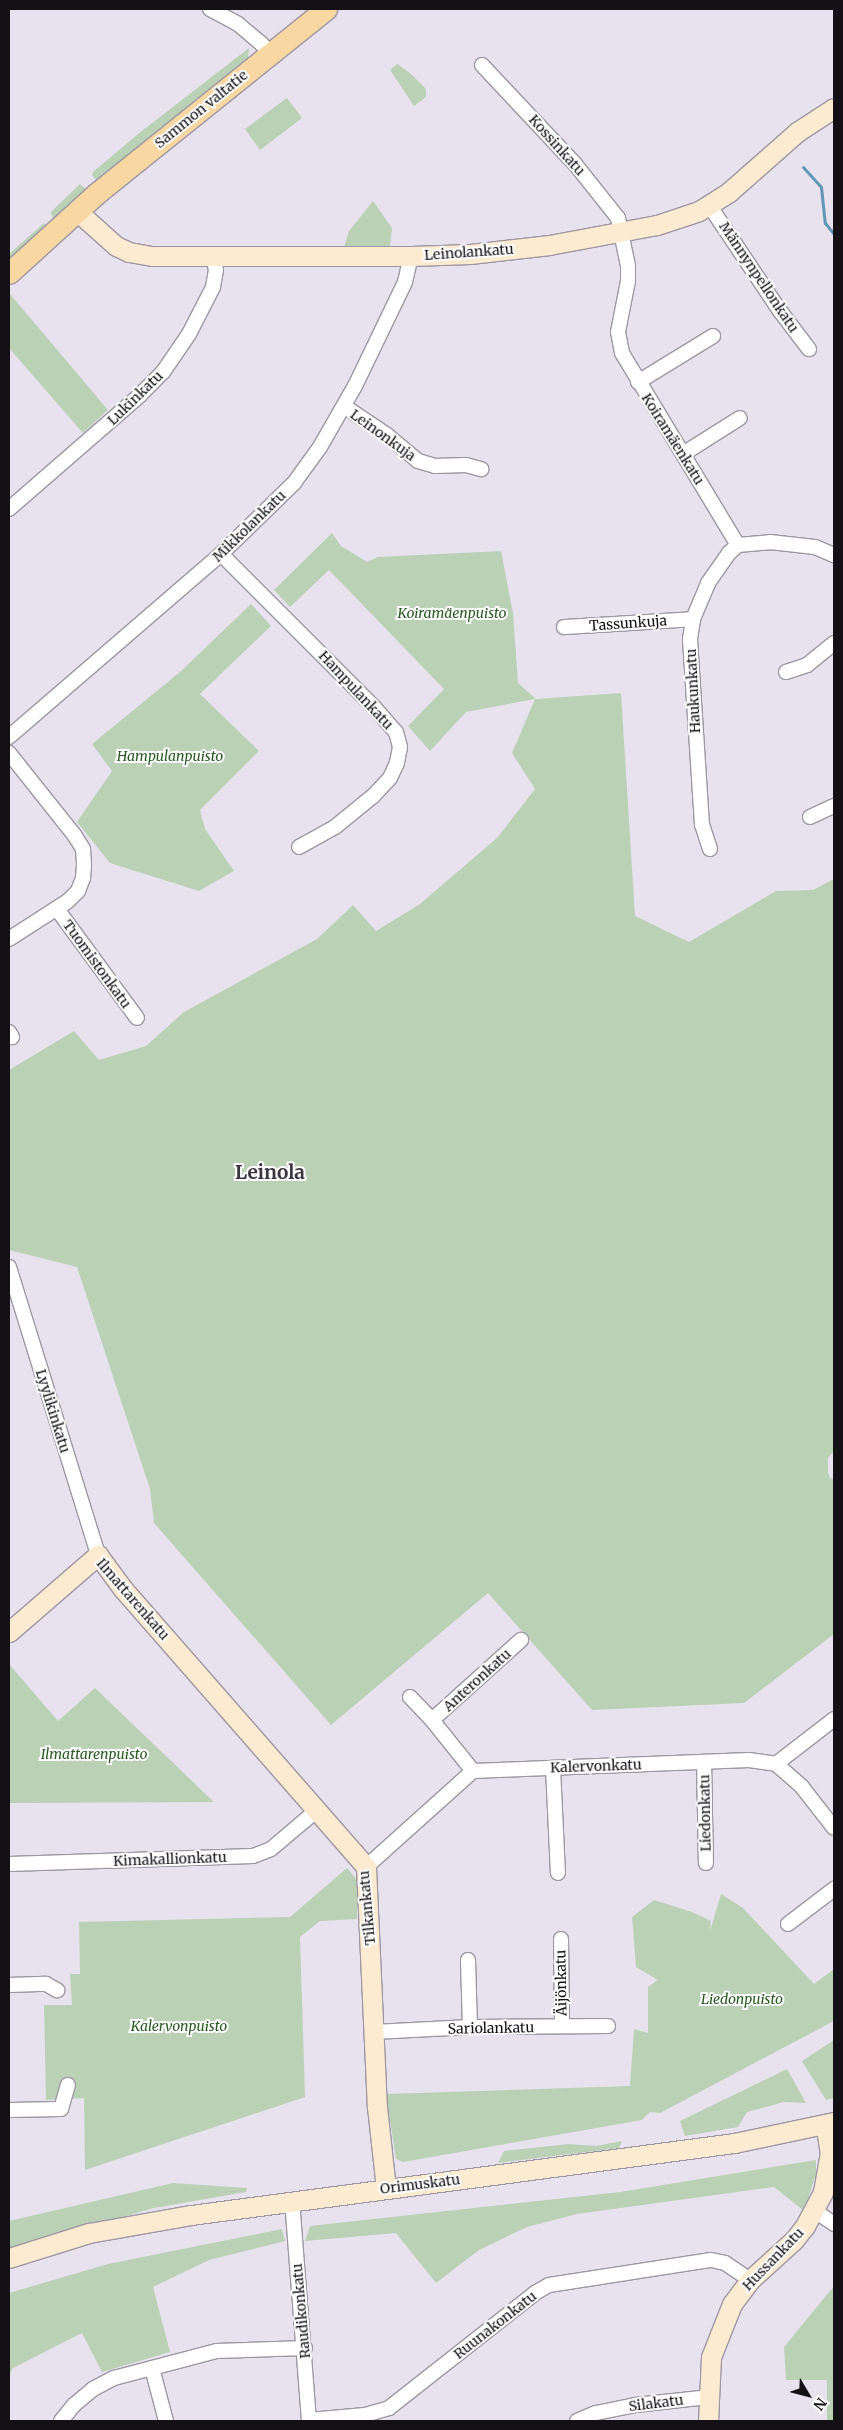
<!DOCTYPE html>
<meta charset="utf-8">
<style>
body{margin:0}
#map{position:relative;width:843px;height:2430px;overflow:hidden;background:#e8e2ef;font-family:Merriweather,serif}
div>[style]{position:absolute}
.green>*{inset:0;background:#bad1b6}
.stream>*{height:3px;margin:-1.5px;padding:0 1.5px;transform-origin:1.5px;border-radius:1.5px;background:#6296b5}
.roads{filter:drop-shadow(1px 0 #9d97a3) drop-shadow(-1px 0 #9d97a3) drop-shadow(0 1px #9d97a3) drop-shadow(0 -1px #9d97a3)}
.street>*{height:14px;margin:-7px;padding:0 7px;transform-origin:7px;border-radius:7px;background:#fff}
.secondary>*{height:19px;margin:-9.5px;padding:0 9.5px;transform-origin:9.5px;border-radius:9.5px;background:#fcebd1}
.primary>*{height:21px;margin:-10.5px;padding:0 10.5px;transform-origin:10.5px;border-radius:10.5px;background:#f9d7a3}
span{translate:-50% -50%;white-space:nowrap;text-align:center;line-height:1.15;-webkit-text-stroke:4px #fff;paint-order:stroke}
.street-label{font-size:14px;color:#131115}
.park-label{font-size:14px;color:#285921;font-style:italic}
.district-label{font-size:19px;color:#3a353f;font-weight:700}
.frame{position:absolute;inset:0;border:10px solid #131115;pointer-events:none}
.north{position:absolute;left:783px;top:2370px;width:50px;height:50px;-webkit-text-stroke:4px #fff;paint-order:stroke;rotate:127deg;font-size:14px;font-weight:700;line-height:20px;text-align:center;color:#131115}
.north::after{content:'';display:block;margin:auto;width:18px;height:22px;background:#131115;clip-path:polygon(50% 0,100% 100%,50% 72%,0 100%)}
</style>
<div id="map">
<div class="green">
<i style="clip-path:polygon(249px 48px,248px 58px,243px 63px,97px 181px,92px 175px,93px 172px,138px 134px)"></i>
<i style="clip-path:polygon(397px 64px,410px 73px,426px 89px,426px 97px,414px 106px,390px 70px)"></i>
<i style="clip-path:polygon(287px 98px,302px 118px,260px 150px,245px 129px)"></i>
<i style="clip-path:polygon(80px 184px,87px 190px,53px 219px,51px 212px)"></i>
<i style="clip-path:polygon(373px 201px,392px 228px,390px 247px,344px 247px,349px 231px)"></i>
<i style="clip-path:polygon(44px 223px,46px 225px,9px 261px,9px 254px)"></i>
<i style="clip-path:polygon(10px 294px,108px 410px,83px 433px,9px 348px)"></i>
<i style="clip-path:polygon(332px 533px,341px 546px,367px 562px,378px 557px,501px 551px,513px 613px,518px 683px,536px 699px,621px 693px,635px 916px,689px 942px,776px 891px,813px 890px,834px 879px,834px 1451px,828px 1458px,828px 1472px,830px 1478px,834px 1480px,834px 1634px,744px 1703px,592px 1710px,488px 1593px,331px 1725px,154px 1523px,150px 1489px,77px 1267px,9px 1250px,9px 1070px,74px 1031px,99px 1060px,146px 1046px,184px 1012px,317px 939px,353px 905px,376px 931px,420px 904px,497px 838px,535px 789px,512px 753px,535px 699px,466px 712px,430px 751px,408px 726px,444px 689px,329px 570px,290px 607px,274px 590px)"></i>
<i style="clip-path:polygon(251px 604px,271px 626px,200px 694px,259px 751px,200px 810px,205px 829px,234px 871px,199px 891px,110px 863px,77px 822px,112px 771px,92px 744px,180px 672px)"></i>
<i style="clip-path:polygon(9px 1664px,58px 1721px,95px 1688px,214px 1802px,9px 1803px)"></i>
<i style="clip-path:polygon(347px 1868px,358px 1881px,357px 1919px,320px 1921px,300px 1937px,305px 2097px,85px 2170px,84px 2098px,46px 2100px,44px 2005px,72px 2005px,70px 1974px,80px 1974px,79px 1922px,290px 1917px)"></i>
<i style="clip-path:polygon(721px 1894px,743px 1908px,814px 1984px,834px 1969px,834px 2021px,660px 2113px,650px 2112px,642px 2120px,403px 2162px,396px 2159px,386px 2094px,630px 2086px,634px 2029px,648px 2033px,648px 1987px,658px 1980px,636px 1967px,632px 1917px,654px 1900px,692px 1912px,711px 1921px,710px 1931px)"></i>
<i style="clip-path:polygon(834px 2040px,834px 2098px,826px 2100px,802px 2061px)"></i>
<i style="clip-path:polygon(787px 2069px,806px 2103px,784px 2102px,747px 2112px,738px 2127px,685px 2136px,680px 2121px)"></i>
<i style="clip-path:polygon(622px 2141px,619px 2148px,498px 2163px,504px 2151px,569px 2144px,596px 2146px)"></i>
<i style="clip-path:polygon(816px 2160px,816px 2174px,804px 2211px,774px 2187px,577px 2214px,527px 2227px,479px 2250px,436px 2283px,396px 2233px,305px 2241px,310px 2226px,620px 2192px)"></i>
<i style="clip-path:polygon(173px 2183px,247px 2188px,246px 2192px,154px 2208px,9px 2250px,9px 2221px)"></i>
<i style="clip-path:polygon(282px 2229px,285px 2241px,209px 2260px,153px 2287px,170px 2352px,102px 2372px,82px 2333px,13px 2368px,9px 2375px,9px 2293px,108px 2264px)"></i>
<i style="clip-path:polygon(834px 2286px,834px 2421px,827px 2421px,827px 2380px,786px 2380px,784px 2347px)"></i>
</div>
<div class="stream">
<i style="left:803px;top:167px;width:27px;rotate:48deg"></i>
<i style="left:821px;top:187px;width:36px;rotate:84deg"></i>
<i style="left:825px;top:223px;width:14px;rotate:51deg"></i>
</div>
<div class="roads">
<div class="street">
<i style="left:210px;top:9px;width:32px;rotate:28deg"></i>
<i style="left:238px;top:24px;width:30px;rotate:40deg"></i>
<i style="left:261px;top:43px;width:14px;rotate:51deg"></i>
<i style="left:482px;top:65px;width:136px;rotate:46.8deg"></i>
<i style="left:575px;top:164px;width:69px;rotate:51.5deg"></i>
<i style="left:618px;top:218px;width:49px;rotate:78.2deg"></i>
<i style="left:628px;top:266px;width:15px;rotate:90deg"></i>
<i style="left:628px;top:281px;width:52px;rotate:101.1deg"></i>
<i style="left:618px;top:332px;width:21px;rotate:79deg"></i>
<i style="left:622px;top:353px;width:224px;rotate:58.9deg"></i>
<i style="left:738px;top:545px;width:32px;rotate:-5deg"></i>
<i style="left:770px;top:542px;width:45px;rotate:6.3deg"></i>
<i style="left:815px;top:547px;width:21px;rotate:23deg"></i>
<i style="left:709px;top:205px;width:128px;rotate:56.2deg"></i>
<i style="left:780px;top:311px;width:48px;rotate:52.7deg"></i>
<i style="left:638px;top:382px;width:88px;rotate:-31.5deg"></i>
<i style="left:344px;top:406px;width:52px;rotate:34deg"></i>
<i style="left:387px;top:435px;width:40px;rotate:40deg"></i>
<i style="left:418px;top:461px;width:18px;rotate:16deg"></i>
<i style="left:435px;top:466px;width:31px;rotate:-2deg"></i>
<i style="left:466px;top:465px;width:16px;rotate:15deg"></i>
<i style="left:683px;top:454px;width:67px;rotate:-32.3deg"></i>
<i style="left:9px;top:509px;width:174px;rotate:-41deg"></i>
<i style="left:140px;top:395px;width:33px;rotate:-45deg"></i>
<i style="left:163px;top:372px;width:46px;rotate:-55.6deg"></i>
<i style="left:189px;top:334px;width:53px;rotate:-62.9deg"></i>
<i style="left:213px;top:287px;width:17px;rotate:-80deg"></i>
<i style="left:216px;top:270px;width:13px;rotate:-103deg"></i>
<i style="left:221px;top:554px;width:216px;rotate:45deg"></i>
<i style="left:374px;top:707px;width:33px;rotate:49deg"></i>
<i style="left:396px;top:732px;width:16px;rotate:75deg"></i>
<i style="left:400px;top:747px;width:16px;rotate:101deg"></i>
<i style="left:397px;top:763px;width:17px;rotate:115deg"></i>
<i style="left:390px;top:778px;width:25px;rotate:133deg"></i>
<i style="left:373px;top:796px;width:49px;rotate:140.8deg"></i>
<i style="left:335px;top:827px;width:41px;rotate:150.9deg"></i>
<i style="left:564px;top:627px;width:129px;rotate:-3.5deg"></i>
<i style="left:786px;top:672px;width:22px;rotate:-18deg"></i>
<i style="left:807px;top:665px;width:35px;rotate:-39deg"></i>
<i style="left:9px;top:737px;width:280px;rotate:-40.8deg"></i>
<i style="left:221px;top:554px;width:102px;rotate:-44.2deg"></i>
<i style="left:294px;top:483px;width:44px;rotate:-54.2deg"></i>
<i style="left:320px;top:447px;width:70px;rotate:-60.2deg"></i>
<i style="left:355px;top:386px;width:115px;rotate:-64.3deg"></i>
<i style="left:405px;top:282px;width:27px;rotate:-77deg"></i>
<i style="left:9px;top:753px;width:106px;rotate:51.5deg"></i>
<i style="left:75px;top:836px;width:15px;rotate:58deg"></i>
<i style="left:83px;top:849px;width:16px;rotate:86deg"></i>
<i style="left:84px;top:865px;width:13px;rotate:94deg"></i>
<i style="left:83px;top:878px;width:14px;rotate:111deg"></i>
<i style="left:78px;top:891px;width:14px;rotate:135deg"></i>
<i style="left:68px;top:901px;width:70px;rotate:147.2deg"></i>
<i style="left:810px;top:817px;width:26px;rotate:-25deg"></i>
<i style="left:710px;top:849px;width:25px;rotate:-108deg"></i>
<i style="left:702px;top:825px;width:186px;rotate:-93.7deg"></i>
<i style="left:690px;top:639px;width:20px;rotate:-81deg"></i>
<i style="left:693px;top:619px;width:39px;rotate:-67deg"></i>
<i style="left:708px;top:583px;width:37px;rotate:-55deg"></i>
<i style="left:729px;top:553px;width:12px;rotate:-42deg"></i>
<i style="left:57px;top:909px;width:135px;rotate:53.7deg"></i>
<i style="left:9px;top:1032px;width:6px;rotate:59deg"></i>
<i style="left:9px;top:1267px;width:301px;rotate:72.8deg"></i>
<i style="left:410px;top:1697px;width:32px;rotate:46deg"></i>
<i style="left:704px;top:1762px;width:101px;rotate:88.9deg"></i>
<i style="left:776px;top:1764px;width:73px;rotate:-37.8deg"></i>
<i style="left:553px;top:1768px;width:105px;rotate:87.3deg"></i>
<i style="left:473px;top:1771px;width:65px;rotate:-128.8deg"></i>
<i style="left:432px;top:1720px;width:120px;rotate:-42deg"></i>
<i style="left:9px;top:1864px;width:244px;rotate:-1.9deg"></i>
<i style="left:253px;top:1856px;width:19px;rotate:-21deg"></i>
<i style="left:271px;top:1849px;width:59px;rotate:-40.2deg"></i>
<i style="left:366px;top:1867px;width:144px;rotate:-41.9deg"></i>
<i style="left:473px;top:1771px;width:276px;rotate:-2.3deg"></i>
<i style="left:749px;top:1760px;width:27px;rotate:8deg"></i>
<i style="left:776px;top:1764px;width:35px;rotate:41deg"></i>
<i style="left:802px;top:1787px;width:52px;rotate:52deg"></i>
<i style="left:788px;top:1924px;width:58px;rotate:-37.3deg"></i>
<i style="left:561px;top:1939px;width:87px;rotate:89.3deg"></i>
<i style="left:468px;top:1960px;width:67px;rotate:88.3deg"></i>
<i style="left:9px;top:1985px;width:37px;rotate:-2deg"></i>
<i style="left:46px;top:1984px;width:13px;rotate:29deg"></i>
<i style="left:374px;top:2032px;width:96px;rotate:-3deg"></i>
<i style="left:470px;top:2027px;width:138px;rotate:-0.4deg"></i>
<i style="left:9px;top:2110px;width:52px;rotate:-1.1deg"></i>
<i style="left:61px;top:2109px;width:25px;rotate:-74deg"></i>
<i style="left:292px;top:2200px;width:222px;rotate:85.6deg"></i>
<i style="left:815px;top:2211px;width:23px;rotate:34deg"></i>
<i style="left:152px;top:2368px;width:55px;rotate:75.2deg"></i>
<i style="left:309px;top:2420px;width:56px;rotate:-5.1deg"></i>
<i style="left:365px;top:2415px;width:25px;rotate:-16deg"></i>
<i style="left:389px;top:2408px;width:186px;rotate:-38.2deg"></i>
<i style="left:535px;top:2293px;width:16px;rotate:-30deg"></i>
<i style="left:549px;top:2285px;width:164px;rotate:-8.8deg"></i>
<i style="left:711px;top:2260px;width:14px;rotate:12deg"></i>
<i style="left:725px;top:2263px;width:30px;rotate:34deg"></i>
<i style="left:61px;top:2421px;width:21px;rotate:-51deg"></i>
<i style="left:74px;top:2405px;width:25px;rotate:-40deg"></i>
<i style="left:93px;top:2389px;width:24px;rotate:-28deg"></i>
<i style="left:114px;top:2378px;width:106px;rotate:-14.7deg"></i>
<i style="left:217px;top:2351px;width:88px;rotate:-2deg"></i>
<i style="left:577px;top:2421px;width:21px;rotate:-23deg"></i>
<i style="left:596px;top:2413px;width:41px;rotate:-11.3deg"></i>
<i style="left:636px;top:2405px;width:72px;rotate:-6.3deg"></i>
</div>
<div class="secondary">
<i style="left:78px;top:212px;width:51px;rotate:41.8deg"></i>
<i style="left:116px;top:246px;width:14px;rotate:25deg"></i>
<i style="left:129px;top:252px;width:23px;rotate:10deg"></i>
<i style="left:152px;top:256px;width:259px"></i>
<i style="left:411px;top:256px;width:59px;rotate:-1.9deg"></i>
<i style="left:470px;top:254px;width:80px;rotate:-6.5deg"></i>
<i style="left:549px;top:245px;width:110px;rotate:-10.5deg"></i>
<i style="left:657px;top:225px;width:44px;rotate:-18.4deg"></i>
<i style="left:699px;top:211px;width:36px;rotate:-32deg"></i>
<i style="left:729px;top:192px;width:91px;rotate:-41.4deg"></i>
<i style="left:797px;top:132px;width:44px;rotate:-33deg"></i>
<i style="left:9px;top:1632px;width:118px;rotate:-40.9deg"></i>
<i style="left:98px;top:1555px;width:42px;rotate:53.7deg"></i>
<i style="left:123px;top:1589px;width:369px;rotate:48.8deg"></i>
<i style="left:366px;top:1867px;width:240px;rotate:87.4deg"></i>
<i style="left:377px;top:2107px;width:82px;rotate:83.7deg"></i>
<i style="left:9px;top:2258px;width:84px;rotate:-17.4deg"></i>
<i style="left:89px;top:2233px;width:104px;rotate:-10deg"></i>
<i style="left:191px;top:2215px;width:548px;rotate:-7.55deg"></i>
<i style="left:734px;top:2143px;width:102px;rotate:-11.9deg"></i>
<i style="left:708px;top:2421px;width:64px;rotate:-87.3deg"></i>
<i style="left:711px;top:2357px;width:57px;rotate:-68.4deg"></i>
<i style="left:732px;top:2304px;width:30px;rotate:-53deg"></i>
<i style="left:750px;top:2280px;width:59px;rotate:-42.3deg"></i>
<i style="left:794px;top:2240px;width:18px;rotate:-52deg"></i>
<i style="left:805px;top:2226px;width:38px;rotate:-62deg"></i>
<i style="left:823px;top:2192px;width:39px;rotate:-80deg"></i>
<i style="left:830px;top:2154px;width:30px;rotate:-99deg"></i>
</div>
<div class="primary">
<i style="left:9px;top:273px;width:119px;rotate:-42.3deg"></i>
<i style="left:97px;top:193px;width:294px;rotate:-38.8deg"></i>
</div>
</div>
<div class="street-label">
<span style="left:201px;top:109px;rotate:-39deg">Sammon valtatie</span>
<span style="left:557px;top:145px;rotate:48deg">Kossinkatu</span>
<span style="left:469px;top:252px;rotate:-4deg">Leinolankatu</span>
<span style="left:759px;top:277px;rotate:56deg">Männynpellonkatu</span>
<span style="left:135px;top:398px;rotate:-44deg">Lukinkatu</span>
<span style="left:383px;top:435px;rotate:36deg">Leinonkuja</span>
<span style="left:673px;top:439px;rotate:58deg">Koiramäenkatu</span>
<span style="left:249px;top:526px;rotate:-44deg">Mikkolankatu</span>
<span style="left:628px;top:623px;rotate:-4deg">Tassunkuja</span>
<span style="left:356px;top:690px;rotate:47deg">Hampulankatu</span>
<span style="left:693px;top:691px;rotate:-93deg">Haukunkatu</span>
<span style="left:97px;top:964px;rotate:54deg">Tuomistonkatu</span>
<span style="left:53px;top:1411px;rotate:73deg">Lyylikinkatu</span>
<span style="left:133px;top:1599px;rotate:49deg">Ilmattarenkatu</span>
<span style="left:477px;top:1680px;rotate:-42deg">Anteronkatu</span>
<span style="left:596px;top:1766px;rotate:-2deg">Kalervonkatu</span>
<span style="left:705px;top:1813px;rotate:-91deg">Liedonkatu</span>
<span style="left:170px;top:1859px;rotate:-2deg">Kimakallionkatu</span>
<span style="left:367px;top:1908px;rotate:-95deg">Tilkankatu</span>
<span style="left:561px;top:1983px;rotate:-91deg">Äijönkatu</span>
<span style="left:491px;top:2028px;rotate:-1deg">Sariolankatu</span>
<span style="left:420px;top:2184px;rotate:-7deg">Orimuskatu</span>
<span style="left:773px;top:2259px;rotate:-46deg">Hussankatu</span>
<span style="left:301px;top:2311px;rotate:-95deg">Raudikonkatu</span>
<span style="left:495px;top:2325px;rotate:-38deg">Ruunakonkatu</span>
<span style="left:656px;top:2403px;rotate:-7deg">Silakatu</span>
</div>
<div class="park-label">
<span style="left:452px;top:613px">Koiramäenpuisto</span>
<span style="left:170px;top:756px">Hampulanpuisto</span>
<span style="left:94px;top:1754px">Ilmattarenpuisto</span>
<span style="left:742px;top:1999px">Liedonpuisto</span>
<span style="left:179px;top:2026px">Kalervonpuisto</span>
</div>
<div class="district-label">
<span style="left:270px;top:1173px">Leinola</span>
</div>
<div class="frame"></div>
<div class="north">N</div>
</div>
